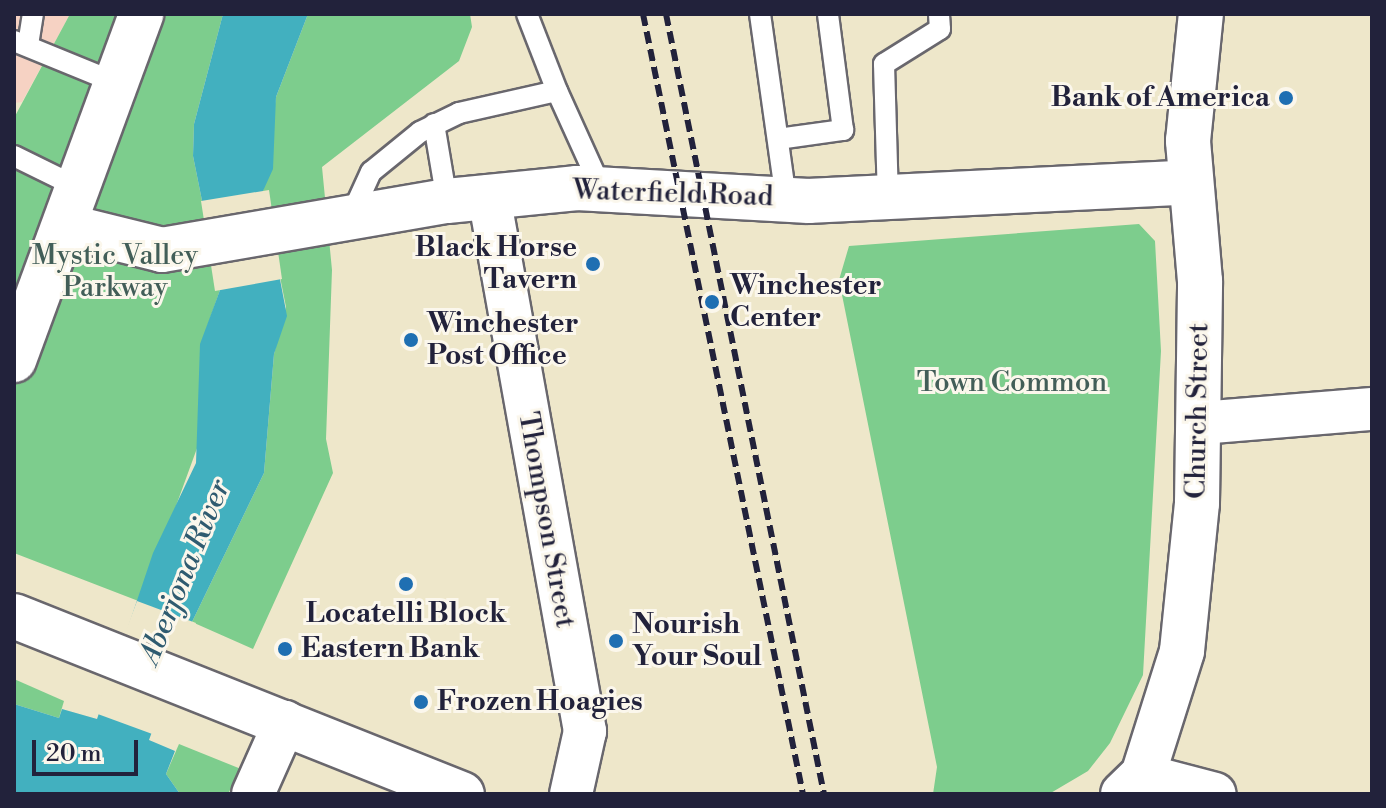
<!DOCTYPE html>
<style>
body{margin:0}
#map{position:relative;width:1386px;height:808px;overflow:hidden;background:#eee7ca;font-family:"Libre Bodoni",serif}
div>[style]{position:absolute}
.built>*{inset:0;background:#f6d2c3}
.green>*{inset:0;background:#7dcd8d}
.water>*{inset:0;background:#42b0bf}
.pier>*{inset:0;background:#eee7ca}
.roads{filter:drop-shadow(2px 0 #69676d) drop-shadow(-2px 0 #69676d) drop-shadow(0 2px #69676d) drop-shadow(0 -2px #69676d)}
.lane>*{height:20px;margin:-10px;padding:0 10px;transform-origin:10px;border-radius:10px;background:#fff}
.street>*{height:42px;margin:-21px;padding:0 21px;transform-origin:21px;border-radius:21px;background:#fff}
.secondary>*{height:44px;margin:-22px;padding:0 22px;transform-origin:22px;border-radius:22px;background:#fff}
.primary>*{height:44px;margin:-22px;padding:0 22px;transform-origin:22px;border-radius:22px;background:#fff}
.rail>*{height:6px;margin-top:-3px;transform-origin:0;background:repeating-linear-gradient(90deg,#22223b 0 12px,transparent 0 18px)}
.dots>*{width:22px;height:22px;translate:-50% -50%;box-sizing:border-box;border:4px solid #fbf7ec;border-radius:50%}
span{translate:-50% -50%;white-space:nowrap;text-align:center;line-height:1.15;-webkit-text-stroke:6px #fbf7ec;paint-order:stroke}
.poi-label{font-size:28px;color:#22223b;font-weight:700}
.right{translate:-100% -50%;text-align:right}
.left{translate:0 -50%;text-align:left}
.street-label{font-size:28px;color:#22223b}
.park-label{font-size:28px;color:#425e58}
.water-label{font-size:30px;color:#2f5b70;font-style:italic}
.frame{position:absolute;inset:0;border:16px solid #22223b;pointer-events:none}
.scale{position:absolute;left:32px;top:740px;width:106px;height:36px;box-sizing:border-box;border:4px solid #22223b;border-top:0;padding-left:10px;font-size:24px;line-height:28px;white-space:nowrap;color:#22223b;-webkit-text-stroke:6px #fbf7ec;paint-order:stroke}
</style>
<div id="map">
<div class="built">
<i style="clip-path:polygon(14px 14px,70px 14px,22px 102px,14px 103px)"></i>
</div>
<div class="green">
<i style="clip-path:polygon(70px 14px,223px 14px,194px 124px,193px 156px,220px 290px,201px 344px,200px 440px,141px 602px,14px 553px,14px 118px)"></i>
<i style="clip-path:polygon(308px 14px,470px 14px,472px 27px,459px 61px,322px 167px,332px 270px,326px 439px,333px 473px,253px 649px,192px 622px,264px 473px,274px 354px,286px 307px,263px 191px,276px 97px)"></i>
<i style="clip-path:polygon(1139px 224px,1155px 241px,1161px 351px,1143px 675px,1110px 743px,1088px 771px,1049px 794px,933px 794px,937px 767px,839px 280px,849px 246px)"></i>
<i style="clip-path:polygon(14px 679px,64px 701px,59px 718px,14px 704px)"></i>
<i style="clip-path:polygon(179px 744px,241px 769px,228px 794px,180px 794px,166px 774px)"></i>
</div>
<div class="water">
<i style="clip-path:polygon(223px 14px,308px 14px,276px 97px,273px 169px,263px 191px,287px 316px,274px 354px,264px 473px,192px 622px,149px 740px,175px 751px,166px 774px,180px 794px,14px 794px,14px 704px,59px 718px,62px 709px,97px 719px,153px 553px,196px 463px,200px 344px,220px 290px,193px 156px,194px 124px)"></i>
</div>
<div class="pier">
<i style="clip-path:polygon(269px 190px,282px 279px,215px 291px,201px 201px)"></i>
<i style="clip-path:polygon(137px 601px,196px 623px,155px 735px,95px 713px)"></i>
</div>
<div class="roads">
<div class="lane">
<i style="left:527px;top:14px;width:83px;rotate:68.7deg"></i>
<i style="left:760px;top:14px;width:187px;rotate:82deg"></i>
<i style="left:14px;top:41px;width:111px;rotate:22.2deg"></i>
<i style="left:28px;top:45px;width:31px;rotate:-81deg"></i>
<i style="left:434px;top:124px;width:78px;rotate:80.4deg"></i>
<i style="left:778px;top:139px;width:66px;rotate:-7.9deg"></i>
<i style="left:843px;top:130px;width:117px;rotate:-97.4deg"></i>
<i style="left:14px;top:156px;width:72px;rotate:26.2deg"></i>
<i style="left:888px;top:199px;width:135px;rotate:-91.7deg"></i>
<i style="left:884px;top:64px;width:66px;rotate:-32deg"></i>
<i style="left:940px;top:29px;width:15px;rotate:-94deg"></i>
<i style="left:350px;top:218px;width:51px;rotate:-65.5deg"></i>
<i style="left:371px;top:172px;width:63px;rotate:-39.2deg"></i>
<i style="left:420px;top:132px;width:43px;rotate:-26deg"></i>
<i style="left:459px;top:113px;width:100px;rotate:-12.7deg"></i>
<i style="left:557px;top:91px;width:104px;rotate:65.6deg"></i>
</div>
<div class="street">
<i style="left:489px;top:196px;width:544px;rotate:79.83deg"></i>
<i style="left:585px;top:731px;width:65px;rotate:102.5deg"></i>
<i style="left:1200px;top:423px;width:173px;rotate:-4.7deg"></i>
<i style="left:1143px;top:775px;width:74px;rotate:14.8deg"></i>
<i style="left:253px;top:794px;width:79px;rotate:-66deg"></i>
</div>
<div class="secondary">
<i style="left:66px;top:226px;width:99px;rotate:14deg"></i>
<i style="left:162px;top:250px;width:289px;rotate:-9.8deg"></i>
<i style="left:447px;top:201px;width:131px;rotate:-5.7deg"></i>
<i style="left:577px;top:188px;width:232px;rotate:3.2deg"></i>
<i style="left:809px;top:201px;width:382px;rotate:-2.8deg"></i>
<i style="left:14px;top:360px;width:369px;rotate:-69.8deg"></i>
<i style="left:1123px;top:794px;width:28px;rotate:-44deg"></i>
<i style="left:1143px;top:775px;width:130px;rotate:-72.5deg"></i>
<i style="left:1182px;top:651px;width:149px;rotate:-84.2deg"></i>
<i style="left:1197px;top:503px;width:222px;rotate:-89.2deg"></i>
<i style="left:1200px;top:281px;width:141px;rotate:-94.9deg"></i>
<i style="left:1188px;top:141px;width:128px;rotate:-84.2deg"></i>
</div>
<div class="primary">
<i style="left:14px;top:616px;width:482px;rotate:21.7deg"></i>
</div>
</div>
<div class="rail">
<i style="left:643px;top:14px;width:796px;rotate:78.41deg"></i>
<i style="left:666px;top:14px;width:796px;rotate:78.55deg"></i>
</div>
<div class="dots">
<i style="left:1286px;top:98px;background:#1f6fb2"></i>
<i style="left:593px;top:264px;background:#1f6fb2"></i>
<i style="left:712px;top:302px;background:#1f6fb2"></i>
<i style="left:411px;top:340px;background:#1f6fb2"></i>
<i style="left:406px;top:584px;background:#1f6fb2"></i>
<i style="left:616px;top:641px;background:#1f6fb2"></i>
<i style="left:285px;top:649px;background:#1f6fb2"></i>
<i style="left:421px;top:702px;background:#1f6fb2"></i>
</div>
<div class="poi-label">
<span class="right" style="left:1270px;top:98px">Bank of America</span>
<span class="right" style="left:577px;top:264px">Black Horse<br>Tavern</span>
<span class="left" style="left:730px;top:302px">Winchester<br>Center</span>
<span class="left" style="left:427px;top:340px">Winchester<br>Post Office</span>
<span style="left:406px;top:614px">Locatelli Block</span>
<span class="left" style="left:632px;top:641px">Nourish<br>Your Soul</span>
<span class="left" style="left:301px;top:649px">Eastern Bank</span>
<span class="left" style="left:437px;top:702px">Frozen Hoagies</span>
</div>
<div class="street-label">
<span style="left:673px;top:194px;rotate:2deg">Waterfield Road</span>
<span style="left:1198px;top:411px;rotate:-89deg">Church Street</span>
<span style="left:546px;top:520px;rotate:80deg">Thompson Street</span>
</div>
<div class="park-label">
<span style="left:115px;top:272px">Mystic Valley<br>Parkway</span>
<span style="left:1012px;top:383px">Town Common</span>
</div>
<div class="water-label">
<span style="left:185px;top:572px;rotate:-68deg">Aberjona River</span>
</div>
<div class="frame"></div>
<div class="scale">20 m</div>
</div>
